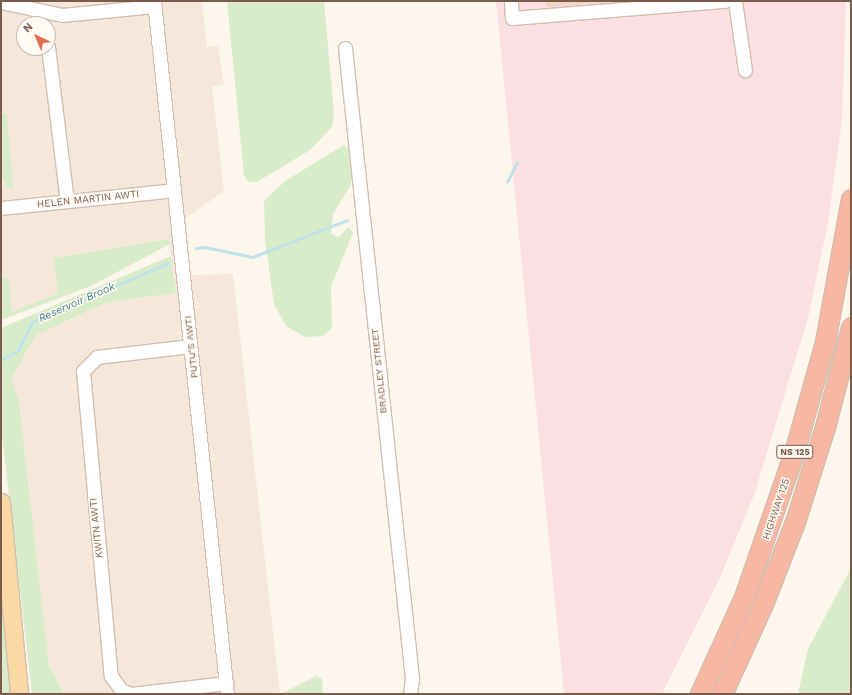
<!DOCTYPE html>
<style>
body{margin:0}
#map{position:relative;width:852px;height:695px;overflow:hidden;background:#fdf6ec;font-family:"Work Sans",sans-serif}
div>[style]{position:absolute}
.residential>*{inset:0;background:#f5e8da}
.medical>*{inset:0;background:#fbdfe3}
.green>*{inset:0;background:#d8ecc9}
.stream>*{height:2.5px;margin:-1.25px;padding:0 1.25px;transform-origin:1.25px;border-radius:1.25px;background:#bfe3e8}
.building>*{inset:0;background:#f3d5c3}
.roads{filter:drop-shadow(1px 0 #d1beb0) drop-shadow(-1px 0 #d1beb0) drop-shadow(0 1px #d1beb0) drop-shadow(0 -1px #d1beb0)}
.minor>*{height:13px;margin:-6.5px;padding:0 6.5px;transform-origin:6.5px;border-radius:6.5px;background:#fff}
.major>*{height:17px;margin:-8.5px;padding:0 8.5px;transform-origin:8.5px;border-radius:8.5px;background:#fbd9a5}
.highway>*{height:19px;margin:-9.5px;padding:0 9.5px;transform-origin:9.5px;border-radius:9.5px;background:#f7b7a3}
span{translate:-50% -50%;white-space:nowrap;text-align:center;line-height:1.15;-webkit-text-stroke:3px #fffaf3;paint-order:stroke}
.shield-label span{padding:1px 3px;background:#fffaf3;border:1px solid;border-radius:3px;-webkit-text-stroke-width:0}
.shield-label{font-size:9px;color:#7a5c4d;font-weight:700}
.street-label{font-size:10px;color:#7a5c4d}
.water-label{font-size:11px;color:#437c86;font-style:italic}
.frame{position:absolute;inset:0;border:2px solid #7a5c4d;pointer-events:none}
.north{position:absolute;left:16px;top:16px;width:40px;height:40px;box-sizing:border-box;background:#fffaf3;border:1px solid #cabbb1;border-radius:50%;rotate:316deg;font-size:11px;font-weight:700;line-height:16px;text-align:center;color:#7a5c4d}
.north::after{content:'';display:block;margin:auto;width:14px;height:18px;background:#e76f51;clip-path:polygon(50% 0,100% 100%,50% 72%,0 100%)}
</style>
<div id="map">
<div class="residential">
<i style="clip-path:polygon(evenodd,1px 1px,202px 1px,207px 47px,218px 46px,224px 85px,212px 86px,224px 191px,186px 218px,191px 275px,233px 274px,280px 694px,64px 694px,49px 666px,19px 401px,11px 379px,36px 335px,108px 302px,176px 293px,169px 239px,53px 258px,58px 293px,12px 312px,9px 278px,1px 277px,1px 174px,6px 186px,6px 114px,1px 114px,1px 1px,24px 24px,48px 24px,48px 48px,24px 48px,24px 24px)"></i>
</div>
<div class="medical">
<i style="clip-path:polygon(496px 1px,846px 1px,842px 120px,828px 223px,808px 318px,754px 495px,719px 580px,662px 694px,564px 694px)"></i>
</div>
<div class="green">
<i style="clip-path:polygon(227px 1px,324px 1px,334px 114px,332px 127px,310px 150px,257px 182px,248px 182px,244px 175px)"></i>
<i style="clip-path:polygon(1px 114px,7px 114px,13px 189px,6px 186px,1px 174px)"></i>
<i style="clip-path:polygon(344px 145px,351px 153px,351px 185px,333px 214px,331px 234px,338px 237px,349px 227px,353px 233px,331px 287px,332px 328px,323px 336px,305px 337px,286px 326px,274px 304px,265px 240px,264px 201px,285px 181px)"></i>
<i style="clip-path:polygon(169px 239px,170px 244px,91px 286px,1px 320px,1px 277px,9px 278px,12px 312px,58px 293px,53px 258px)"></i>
<i style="clip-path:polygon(171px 256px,176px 293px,108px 302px,36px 335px,11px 379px,19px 401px,49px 666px,64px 694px,32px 694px,1px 427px,1px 328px)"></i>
<i style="clip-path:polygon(851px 568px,851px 694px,798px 694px,808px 649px)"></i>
<i style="clip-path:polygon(1px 594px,10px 689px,11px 694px,1px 694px)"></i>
<i style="clip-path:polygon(316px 676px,322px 679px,323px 694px,281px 694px)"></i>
</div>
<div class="stream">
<i style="left:507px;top:182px;width:22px;rotate:-63deg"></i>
<i style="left:196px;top:248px;width:9px;rotate:-6deg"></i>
<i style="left:205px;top:247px;width:49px;rotate:11.8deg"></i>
<i style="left:253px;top:257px;width:101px;rotate:-21.5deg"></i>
<i style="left:1px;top:360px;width:20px;rotate:-30deg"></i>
<i style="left:18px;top:350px;width:31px;rotate:-63deg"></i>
<i style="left:32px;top:322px;width:148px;rotate:-23.5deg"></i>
</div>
<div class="building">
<i style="clip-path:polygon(545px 1px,624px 1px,546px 7px)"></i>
</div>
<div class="roads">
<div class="minor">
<i style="left:154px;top:1px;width:697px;rotate:83.99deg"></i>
<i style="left:511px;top:1px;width:17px;rotate:87deg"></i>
<i style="left:512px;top:18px;width:214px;rotate:-4.6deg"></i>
<i style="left:735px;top:1px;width:70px;rotate:81.8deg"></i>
<i style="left:1px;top:2px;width:62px;rotate:12deg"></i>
<i style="left:62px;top:15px;width:93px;rotate:-5.5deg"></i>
<i style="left:48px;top:47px;width:155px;rotate:83deg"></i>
<i style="left:345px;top:48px;width:634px;rotate:83.93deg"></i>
<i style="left:412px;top:678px;width:16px;rotate:97deg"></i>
<i style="left:1px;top:208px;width:174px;rotate:-5.9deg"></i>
<i style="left:190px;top:346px;width:94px;rotate:173.3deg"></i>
<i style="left:97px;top:357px;width:20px;rotate:135deg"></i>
<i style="left:83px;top:371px;width:306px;rotate:84.8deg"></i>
<i style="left:111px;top:676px;width:17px;rotate:54deg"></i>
<i style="left:121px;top:690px;width:11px;rotate:22deg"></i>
<i style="left:131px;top:694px;width:96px;rotate:-6.6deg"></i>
</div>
<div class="major">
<i style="left:1px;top:502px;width:193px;rotate:84.6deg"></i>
</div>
<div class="highway">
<i style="left:700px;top:694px;width:107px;rotate:-65.6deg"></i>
<i style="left:744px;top:597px;width:152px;rotate:-70.9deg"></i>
<i style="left:794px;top:453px;width:115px;rotate:-74.4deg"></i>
<i style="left:825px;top:342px;width:145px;rotate:-79.7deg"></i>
<i style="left:722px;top:694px;width:99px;rotate:-65.5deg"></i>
<i style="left:763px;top:604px;width:88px;rotate:-68.7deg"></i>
<i style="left:795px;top:522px;width:100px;rotate:-72.5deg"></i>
<i style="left:825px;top:427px;width:103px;rotate:-75.4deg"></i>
</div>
</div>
<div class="shield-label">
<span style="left:795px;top:452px">NS 125</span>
</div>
<div class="street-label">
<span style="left:88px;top:199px;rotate:-6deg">HELEN MARTIN AWTI</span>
<span style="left:191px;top:347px;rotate:-96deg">PUTU'S AWTI</span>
<span style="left:379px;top:371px;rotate:-96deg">BRADLEY STREET</span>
<span style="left:776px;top:509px;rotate:-71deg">HIGHWAY 125</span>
<span style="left:96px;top:528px;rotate:-96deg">KWITN AWTI</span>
</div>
<div class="water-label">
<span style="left:77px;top:303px;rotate:-24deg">Reservoir Brook</span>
</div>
<div class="frame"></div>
<div class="north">N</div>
</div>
